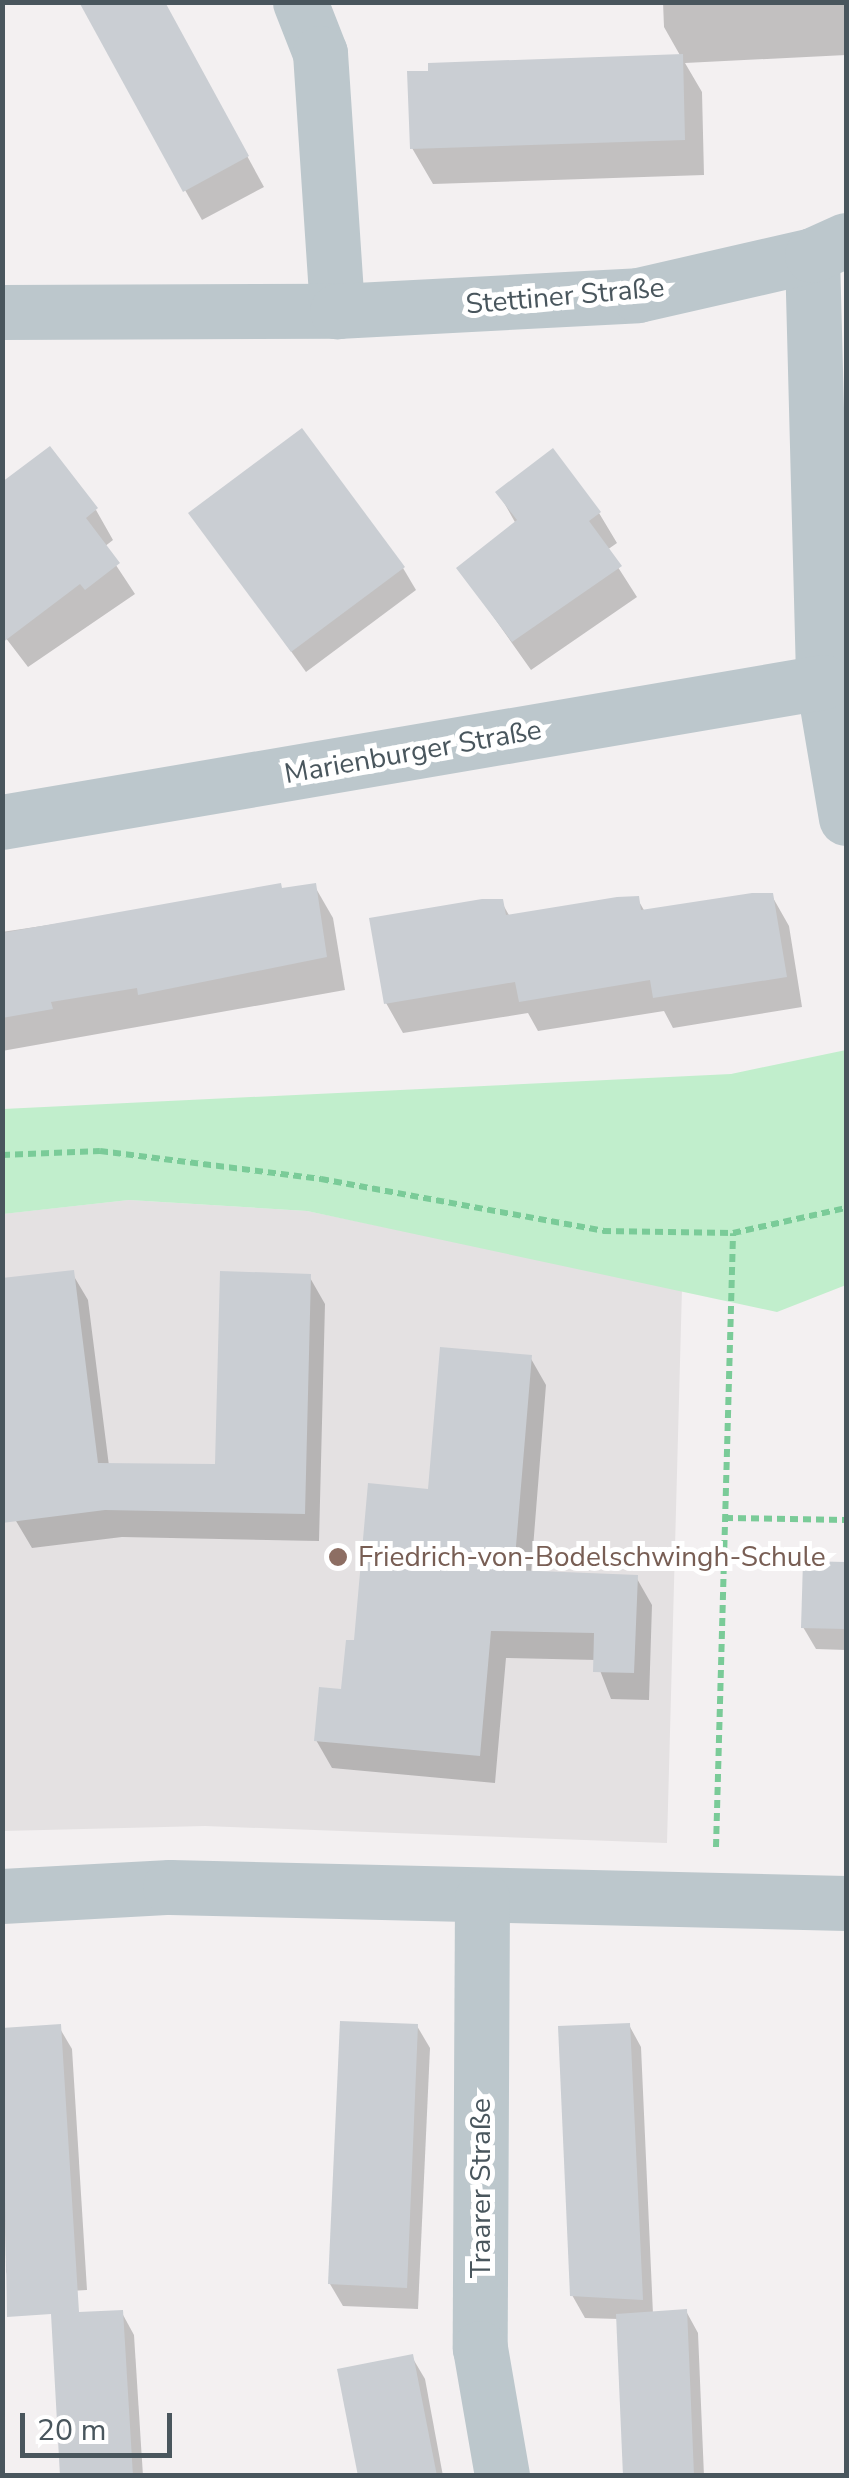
<!DOCTYPE html>
<meta charset="utf-8">
<style>
body{margin:0}
#map{position:relative;width:849px;height:2478px;overflow:hidden;background:#f3f0f1;font-family:"Nunito Sans",sans-serif}
div>[style]{position:absolute}
.education>*{inset:0;background:#e4e1e2}
.green>*{inset:0;background:#c1eecc}
.shadow>*{inset:0;background:#0003}
.building>*{inset:0;background:#caced3}
.path>*{height:6px;margin-top:-3px;transform-origin:0;background:repeating-linear-gradient(90deg,#7acb98 0 8px,transparent 0 13px)}
.minor>*{height:55px;margin:-27.5px;padding:0 27.5px;transform-origin:27.5px;border-radius:27.5px;background:#bcc7cc}
.dots>*{width:28px;height:28px;translate:-50% -50%;box-sizing:border-box;border:5px solid #fff;border-radius:50%}
span{translate:-50% -50%;white-space:nowrap;text-align:center;line-height:1.15;-webkit-text-stroke:10px #fff;paint-order:stroke}
.street-label{font-size:28px;color:#49565d}
.education-label{font-size:28px;color:#785e54}
.left{translate:0 -50%;text-align:left}
.frame{position:absolute;inset:0;border:5px solid #49565d;pointer-events:none}
.scale{position:absolute;left:20px;top:2413px;width:152px;height:45px;box-sizing:border-box;border:5px solid #49565d;border-top:0;padding-left:12px;font-size:30px;line-height:35px;white-space:nowrap;color:#49565d;-webkit-text-stroke:8px #fff;paint-order:stroke}
</style>
<div id="map">
<div class="education">
<i style="clip-path:polygon(129px 1200px,307px 1211px,682px 1288px,667px 1843px,205px 1826px,3px 1831px,2px 1214px)"></i>
</div>
<div class="green">
<i style="clip-path:polygon(846px 1050px,846px 1285px,777px 1312px,307px 1211px,129px 1200px,3px 1214px,3px 1109px,731px 1074px)"></i>
</div>
<div class="shadow">
<i style="clip-path:polygon(163px 2px,264px 187px,202px 220px,185px 190px)"></i>
<i style="clip-path:polygon(663px 2px,846px 2px,846px 55px,685px 63px,702px 92px,704px 175px,433px 184px,412px 148px,681px 57px,664px 27px)"></i>
<i style="clip-path:polygon(553px 451px,599px 513px,617px 543px,607px 550px,637px 597px,531px 670px,459px 568px,516px 524px,498px 492px)"></i>
<i style="clip-path:polygon(96px 510px,113px 540px,104px 547px,135px 594px,28px 667px,2px 633px,2px 530px)"></i>
<i style="clip-path:polygon(192px 514px,403px 568px,416px 590px,306px 672px)"></i>
<i style="clip-path:polygon(314px 885px,333px 918px,345px 990px,2px 1051px,2px 932px)"></i>
<i style="clip-path:polygon(772px 896px,789px 926px,802px 1007px,673px 1028px,664px 1011px,538px 1031px,528px 1013px,403px 1033px,386px 1003px,501px 901px,510px 917px,637px 898px,645px 912px)"></i>
<i style="clip-path:polygon(72px 1273px,88px 1300px,109px 1466px,217px 1466px,309px 1276px,325px 1304px,319px 1541px,122px 1537px,32px 1548px,16px 1521px)"></i>
<i style="clip-path:polygon(530px 1357px,546px 1385px,531px 1573px,636px 1577px,652px 1605px,649px 1700px,611px 1699px,596px 1660px,506px 1658px,495px 1783px,332px 1768px,316px 1740px,344px 1691px,357px 1642px,430px 1491px)"></i>
<i style="clip-path:polygon(805px 1563px,846px 1564px,846px 1650px,816px 1649px,803px 1627px)"></i>
<i style="clip-path:polygon(629px 2025px,641px 2047px,653px 2314px,686px 2311px,698px 2333px,704px 2476px,625px 2476px,618px 2319px,585px 2318px,572px 2295px)"></i>
<i style="clip-path:polygon(417px 2026px,430px 2048px,418px 2309px,343px 2306px,330px 2284px)"></i>
<i style="clip-path:polygon(59px 2027px,72px 2049px,87px 2290px,19px 2294px,6px 2272px,2px 2030px)"></i>
<i style="clip-path:polygon(122px 2313px,134px 2335px,143px 2476px,63px 2476px)"></i>
<i style="clip-path:polygon(412px 2357px,425px 2379px,443px 2476px,360px 2476px)"></i>
</div>
<div class="building">
<i style="clip-path:polygon(79px 2px,165px 2px,249px 156px,183px 192px)"></i>
<i style="clip-path:polygon(683px 54px,685px 140px,410px 149px,407px 71px,428px 71px,428px 63px)"></i>
<i style="clip-path:polygon(302px 428px,405px 567px,291px 652px,188px 513px)"></i>
<i style="clip-path:polygon(50px 446px,98px 508px,86px 518px,120px 563px,85px 590px,80px 584px,2px 643px,2px 482px)"></i>
<i style="clip-path:polygon(553px 448px,601px 512px,589px 521px,622px 566px,512px 642px,456px 568px,517px 520px,495px 492px)"></i>
<i style="clip-path:polygon(281px 883px,282px 888px,316px 883px,327px 957px,138px 995px,137px 988px,51px 1002px,53px 1009px,2px 1018px,2px 933px)"></i>
<i style="clip-path:polygon(752px 893px,773px 893px,787px 977px,653px 998px,650px 980px,519px 1002px,515px 982px,384px 1004px,369px 918px,482px 899px,503px 899px,506px 915px,617px 897px,639px 896px,641px 910px)"></i>
<i style="clip-path:polygon(74px 1270px,98px 1463px,215px 1464px,220px 1271px,311px 1274px,305px 1514px,105px 1510px,2px 1523px,2px 1278px)"></i>
<i style="clip-path:polygon(440px 1347px,532px 1355px,514px 1570px,638px 1575px,634px 1673px,593px 1672px,594px 1633px,491px 1631px,480px 1756px,314px 1741px,319px 1687px,341px 1689px,346px 1640px,354px 1640px,368px 1483px,428px 1489px)"></i>
<i style="clip-path:polygon(803px 1561px,845px 1562px,846px 1629px,801px 1628px)"></i>
<i style="clip-path:polygon(340px 2021px,418px 2024px,407px 2288px,328px 2284px)"></i>
<i style="clip-path:polygon(630px 2023px,643px 2300px,570px 2296px,558px 2026px)"></i>
<i style="clip-path:polygon(61px 2024px,79px 2312px,123px 2310px,133px 2476px,60px 2476px,51px 2314px,7px 2317px,2px 2028px)"></i>
<i style="clip-path:polygon(687px 2309px,694px 2476px,623px 2476px,616px 2314px)"></i>
<i style="clip-path:polygon(413px 2354px,437px 2476px,358px 2476px,337px 2369px)"></i>
</div>
<div class="path">
<i style="left:2px;top:1155px;width:98px;rotate:-2.3deg"></i>
<i style="left:100px;top:1151px;width:223px;rotate:7.2deg"></i>
<i style="left:321px;top:1179px;width:287px;rotate:10.4deg"></i>
<i style="left:603px;top:1231px;width:130px;rotate:0.9deg"></i>
<i style="left:733px;top:1233px;width:116px;rotate:-12.5deg"></i>
<i style="left:725px;top:1518px;width:121px;rotate:0.9deg"></i>
<i style="left:716px;top:1847px;width:614px;rotate:-88.41deg"></i>
</div>
<div class="minor">
<i style="left:300px;top:2px;width:55px;rotate:68.6deg"></i>
<i style="left:320px;top:53px;width:259px;rotate:86.2deg"></i>
<i style="left:812px;top:255px;width:427px;rotate:88.5deg"></i>
<i style="left:823px;top:682px;width:138px;rotate:80.4deg"></i>
<i style="left:2px;top:312px;width:335px;rotate:-0.2deg"></i>
<i style="left:337px;top:311px;width:301px;rotate:-3deg"></i>
<i style="left:638px;top:295px;width:179px;rotate:-12.9deg"></i>
<i style="left:812px;top:255px;width:37px;rotate:-24deg"></i>
<i style="left:2px;top:822px;width:833px;rotate:-9.68deg"></i>
<i style="left:2px;top:1896px;width:168px;rotate:-3.1deg"></i>
<i style="left:170px;top:1887px;width:676px;rotate:1.36deg"></i>
<i style="left:482px;top:1898px;width:450px;rotate:90.3deg"></i>
<i style="left:480px;top:2348px;width:130px;rotate:80.2deg"></i>
</div>
<div class="dots">
<i style="left:338px;top:1557px;background:#8d6e63"></i>
</div>
<div class="street-label">
<span style="left:565px;top:296px;rotate:-5deg">Stettiner Straße</span>
<span style="left:413px;top:752px;rotate:-10deg">Marienburger Straße</span>
<span style="left:481px;top:2188px;rotate:-90deg">Traarer Straße</span>
</div>
<div class="education-label">
<span class="left" style="left:358px;top:1557px">Friedrich-von-Bodelschwingh-Schule</span>
</div>
<div class="frame"></div>
<div class="scale">20 m</div>
</div>
